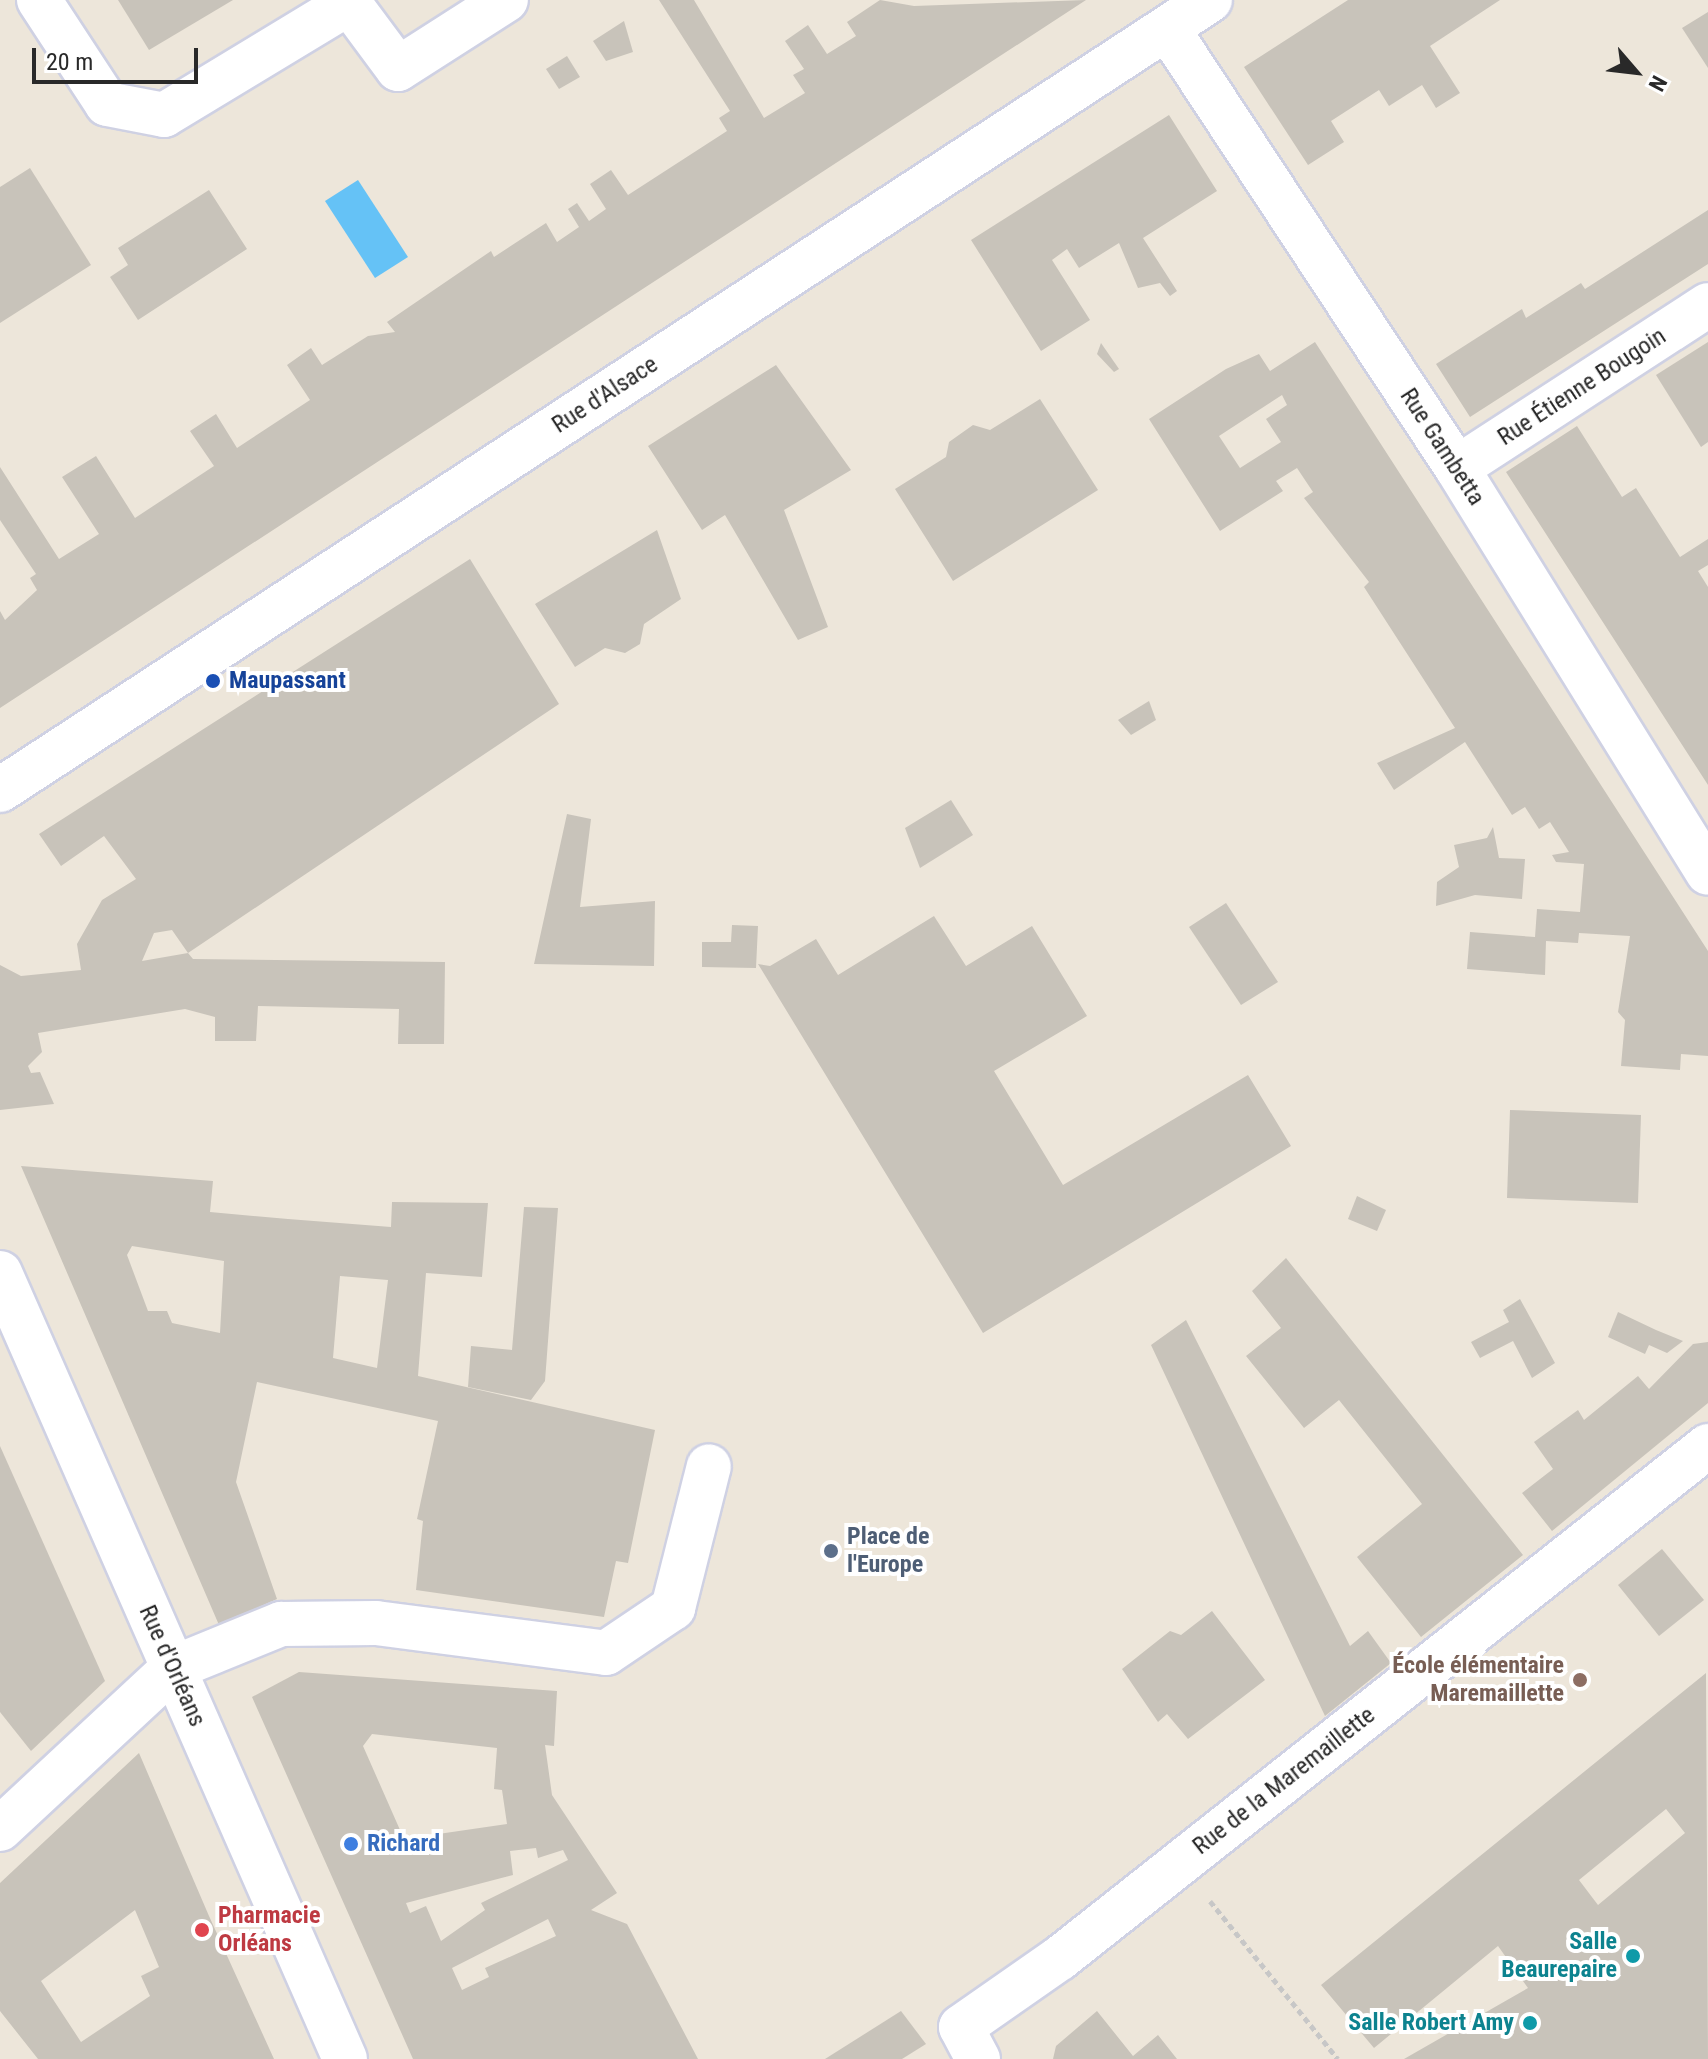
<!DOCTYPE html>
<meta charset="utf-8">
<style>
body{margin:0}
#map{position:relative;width:1708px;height:2059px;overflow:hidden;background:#ede6da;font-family:"Roboto Condensed",sans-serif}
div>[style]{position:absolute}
.water>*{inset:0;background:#65c2f6}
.building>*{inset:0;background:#c8c3ba}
.path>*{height:5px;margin-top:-2.5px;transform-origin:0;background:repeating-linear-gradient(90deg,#c7c7c7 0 6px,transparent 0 10px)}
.roads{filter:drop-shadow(2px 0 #cfd1e3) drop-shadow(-2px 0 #cfd1e3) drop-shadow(0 2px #cfd1e3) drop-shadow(0 -2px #cfd1e3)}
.minor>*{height:44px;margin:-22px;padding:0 22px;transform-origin:22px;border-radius:22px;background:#fff}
.dots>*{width:22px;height:22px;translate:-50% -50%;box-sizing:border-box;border:4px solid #fff;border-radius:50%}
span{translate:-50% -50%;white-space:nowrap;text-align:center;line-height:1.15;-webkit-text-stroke:8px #fff;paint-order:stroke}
.street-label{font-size:24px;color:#292929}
.transit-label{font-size:24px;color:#164399;font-weight:700}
.left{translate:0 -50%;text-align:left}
.service-label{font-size:24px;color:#4e5e75;font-weight:700}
.education-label{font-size:24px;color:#785e54;font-weight:700}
.right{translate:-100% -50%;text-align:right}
.shop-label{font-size:24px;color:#366cbe;font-weight:700}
.health-label{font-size:24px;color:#be3a42;font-weight:700}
.culture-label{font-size:24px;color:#0d838f;font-weight:700}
.north{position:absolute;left:1596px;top:32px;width:80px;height:80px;-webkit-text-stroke:6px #fff;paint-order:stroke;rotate:118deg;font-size:22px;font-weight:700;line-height:32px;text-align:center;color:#292929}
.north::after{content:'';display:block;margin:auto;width:28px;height:36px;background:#292929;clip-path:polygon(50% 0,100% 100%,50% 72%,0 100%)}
.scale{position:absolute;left:32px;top:48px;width:166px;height:36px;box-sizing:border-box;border:4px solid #292929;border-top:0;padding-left:10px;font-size:24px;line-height:28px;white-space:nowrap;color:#292929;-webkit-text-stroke:6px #fff;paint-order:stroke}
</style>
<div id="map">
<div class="water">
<i style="clip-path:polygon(358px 180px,408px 257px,375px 278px,325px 201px)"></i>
</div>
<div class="building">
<i style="clip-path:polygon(118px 0,233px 0,149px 50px)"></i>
<i style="clip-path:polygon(659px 0,694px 0,764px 118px,805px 93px,793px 75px,804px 69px,785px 41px,808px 25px,827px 54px,856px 36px,847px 22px,880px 0,914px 6px,1086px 0,0 708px,0 611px,5px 620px,37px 590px,30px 578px,36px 574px,0 520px,0 467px,59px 559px,99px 534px,62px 477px,96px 456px,135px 518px,214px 466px,190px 431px,216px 414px,237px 448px,310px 400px,287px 365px,311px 348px,322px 365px,368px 336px,395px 332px,387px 322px,491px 251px,494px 257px,546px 223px,557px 242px,579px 227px,568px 209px,577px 203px,589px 221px,606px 209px,590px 184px,611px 170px,628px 195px,727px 131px,719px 118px,730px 111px)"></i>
<i style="clip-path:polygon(1348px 0,1500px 0,1430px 46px,1460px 93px,1436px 108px,1422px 85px,1389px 106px,1379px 90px,1331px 121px,1344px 142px,1308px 165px,1244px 67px)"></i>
<i style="clip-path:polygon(1708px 12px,1708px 68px,1682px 28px)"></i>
<i style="clip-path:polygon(624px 21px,633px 52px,606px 61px,593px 41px)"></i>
<i style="clip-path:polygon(567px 56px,580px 77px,559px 89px,546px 69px)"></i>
<i style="clip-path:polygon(1169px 115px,1217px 191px,1143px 238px,1177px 291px,1170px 296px,1160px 283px,1138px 288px,1119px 243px,1079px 268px,1067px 249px,1052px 260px,1090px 320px,1041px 351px,971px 240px)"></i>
<i style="clip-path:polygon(30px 168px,91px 265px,0 323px,0 187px)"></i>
<i style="clip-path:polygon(209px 190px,247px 249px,138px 320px,110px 277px,128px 265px,118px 248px)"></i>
<i style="clip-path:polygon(1708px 210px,1708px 264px,1470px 417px,1436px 364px,1522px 309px,1526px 318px,1581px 283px,1585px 289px)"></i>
<i style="clip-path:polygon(evenodd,1315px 342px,1708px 951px,1708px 1056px,1681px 1054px,1680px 1070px,1621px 1066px,1625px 1020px,1618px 1012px,1630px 936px,1579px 933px,1578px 943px,1546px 941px,1545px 975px,1467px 969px,1470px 932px,1535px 937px,1537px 909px,1580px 912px,1584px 864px,1556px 862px,1552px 855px,1569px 852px,1550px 822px,1539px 829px,1525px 807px,1512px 815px,1465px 742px,1394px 790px,1377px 763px,1455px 728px,1364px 587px,1369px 582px,1304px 498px,1313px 492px,1297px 468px,1276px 481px,1283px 491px,1220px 531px,1149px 419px,1226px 369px,1259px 354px,1270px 371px,1315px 342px,1282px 395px,1287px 405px,1266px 419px,1281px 442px,1240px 468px,1219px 436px,1282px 395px)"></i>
<i style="clip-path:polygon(1708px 342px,1708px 442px,1701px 447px,1656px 375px)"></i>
<i style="clip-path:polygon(1101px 343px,1119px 369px,1114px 372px,1097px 354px)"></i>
<i style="clip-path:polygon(776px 365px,851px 470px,784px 510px,828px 627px,798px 640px,725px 515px,702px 530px,648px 446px)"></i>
<i style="clip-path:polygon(1040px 399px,1098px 490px,953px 581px,895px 489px,946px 457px,949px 442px,973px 425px,990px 430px)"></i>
<i style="clip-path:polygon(1577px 426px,1622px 497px,1636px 488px,1680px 557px,1708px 539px,1708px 565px,1698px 571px,1708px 587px,1708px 785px,1506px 472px)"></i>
<i style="clip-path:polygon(657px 530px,681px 599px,644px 624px,640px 644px,625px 653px,605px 648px,575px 667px,535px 604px)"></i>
<i style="clip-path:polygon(470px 559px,559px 704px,188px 953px,172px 930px,154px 933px,142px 961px,188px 953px,193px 959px,445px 962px,444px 1044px,398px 1044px,399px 1009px,258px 1006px,256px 1041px,215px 1041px,215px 1017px,185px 1009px,38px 1033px,42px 1052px,28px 1066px,31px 1073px,40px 1072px,54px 1104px,0 1110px,0 965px,21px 976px,81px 970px,77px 944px,102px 900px,136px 879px,104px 836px,61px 866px,39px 834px)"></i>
<i style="clip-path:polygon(1149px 701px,1156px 720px,1131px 735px,1118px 720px)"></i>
<i style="clip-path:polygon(951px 800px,973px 835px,920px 868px,905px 828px)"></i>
<i style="clip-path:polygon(567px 814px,591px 819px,580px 907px,655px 901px,654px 966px,534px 964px)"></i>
<i style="clip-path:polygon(1493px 827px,1499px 858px,1525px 859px,1522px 899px,1475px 895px,1436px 906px,1437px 882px,1459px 867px,1454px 845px,1487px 838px)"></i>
<i style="clip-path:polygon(1226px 903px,1278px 982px,1241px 1005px,1189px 927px)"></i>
<i style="clip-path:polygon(934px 916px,966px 966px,1032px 926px,1087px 1016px,994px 1071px,1063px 1185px,1248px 1075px,1291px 1146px,983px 1333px,758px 964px,770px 966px,816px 939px,838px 975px)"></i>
<i style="clip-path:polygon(732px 925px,758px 926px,756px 968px,702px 967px,702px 942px,731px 942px)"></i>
<i style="clip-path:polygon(1510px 1110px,1641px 1115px,1638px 1203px,1507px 1198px)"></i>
<i style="clip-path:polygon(evenodd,21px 1166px,213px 1181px,210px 1212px,288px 1219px,391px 1227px,392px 1202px,488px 1203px,482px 1277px,426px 1273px,418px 1376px,655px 1430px,628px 1563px,616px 1561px,604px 1617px,416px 1590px,423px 1521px,417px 1519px,438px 1421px,257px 1382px,236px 1482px,277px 1599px,219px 1625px,21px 1166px,132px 1246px,224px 1261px,220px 1333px,172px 1323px,167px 1311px,148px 1311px,127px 1255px,132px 1246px,21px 1166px,340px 1276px,388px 1280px,377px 1368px,333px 1358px,340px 1276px)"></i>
<i style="clip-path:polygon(1357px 1196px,1386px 1210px,1377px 1231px,1348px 1219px)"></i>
<i style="clip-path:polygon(524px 1207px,558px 1208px,545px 1381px,531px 1400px,468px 1387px,471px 1346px,512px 1350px)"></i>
<i style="clip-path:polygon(1286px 1258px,1523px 1555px,1421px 1637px,1357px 1557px,1422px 1504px,1339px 1400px,1304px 1428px,1246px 1356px,1281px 1328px,1252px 1291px)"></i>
<i style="clip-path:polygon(1520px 1299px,1555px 1363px,1532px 1378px,1513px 1341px,1480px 1358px,1471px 1342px,1509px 1322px,1503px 1310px)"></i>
<i style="clip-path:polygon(1618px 1312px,1656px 1330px,1683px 1341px,1667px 1353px,1649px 1345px,1645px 1354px,1608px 1337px)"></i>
<i style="clip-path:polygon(1186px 1320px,1350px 1646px,1368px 1631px,1391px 1663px,1325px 1716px,1151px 1345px)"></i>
<i style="clip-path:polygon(1708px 1342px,1708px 1403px,1552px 1531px,1522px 1493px,1553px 1469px,1534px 1442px,1578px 1410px,1584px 1420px,1638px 1376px,1649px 1389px,1693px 1344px)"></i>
<i style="clip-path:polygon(0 1446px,105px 1681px,31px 1751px,0 1712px)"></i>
<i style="clip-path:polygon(1662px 1549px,1704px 1600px,1659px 1636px,1618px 1585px)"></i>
<i style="clip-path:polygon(1212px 1611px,1265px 1680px,1188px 1739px,1167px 1714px,1158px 1722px,1122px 1669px,1170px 1631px,1181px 1635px)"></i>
<i style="clip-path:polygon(evenodd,299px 1672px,557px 1691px,554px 1746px,545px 1745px,552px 1795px,617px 1893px,591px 1910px,627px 1924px,698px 2059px,413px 2059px,252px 1697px,299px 1672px,372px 1734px,497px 1748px,494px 1789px,502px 1790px,507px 1824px,404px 1839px,363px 1746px,372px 1734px,299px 1672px,536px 1848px,538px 1858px,563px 1850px,568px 1860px,481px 1903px,485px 1910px,441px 1941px,426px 1906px,410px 1913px,406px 1903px,513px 1875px,510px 1851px,536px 1848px,299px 1672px,548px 1919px,556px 1936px,485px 1968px,489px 1977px,462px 1990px,452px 1968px,548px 1919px)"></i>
<i style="clip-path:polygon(evenodd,1706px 1673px,1708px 2059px,1404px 2059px,1528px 1988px,1498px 1946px,1374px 2048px,1321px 1985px,1706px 1673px,1666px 1809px,1685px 1833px,1598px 1905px,1579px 1880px,1666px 1809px)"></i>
<i style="clip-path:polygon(evenodd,139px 1753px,209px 1916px,274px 2059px,38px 2059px,0 2011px,0 1883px,139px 1753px,135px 1910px,159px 1967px,141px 1976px,150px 1996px,81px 2042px,41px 1981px,135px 1910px)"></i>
<i style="clip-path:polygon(901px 2011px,926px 2044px,902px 2059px,825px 2059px)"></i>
<i style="clip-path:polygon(1097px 2011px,1133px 2056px,1158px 2035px,1177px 2059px,1053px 2059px,1056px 2046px)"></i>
</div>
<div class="path">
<i style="left:1210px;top:1901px;width:203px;rotate:51deg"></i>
</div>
<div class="roads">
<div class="minor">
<i style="left:39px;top:0;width:124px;rotate:56.8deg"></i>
<i style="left:107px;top:104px;width:58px;rotate:10.9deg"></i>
<i style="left:164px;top:115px;width:216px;rotate:-31.2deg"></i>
<i style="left:349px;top:3px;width:82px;rotate:53.4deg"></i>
<i style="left:398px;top:69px;width:128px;rotate:-32.6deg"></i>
<i style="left:1167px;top:28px;width:527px;rotate:56.61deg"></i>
<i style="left:1457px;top:468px;width:476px;rotate:58.2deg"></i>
<i style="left:1457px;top:468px;width:299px;rotate:-33deg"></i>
<i style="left:0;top:790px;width:1445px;rotate:-33.14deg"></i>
<i style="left:0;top:1273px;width:858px;rotate:66.3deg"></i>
<i style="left:0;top:1829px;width:236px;rotate:-42.9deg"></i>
<i style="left:173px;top:1668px;width:117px;rotate:-22.2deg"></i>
<i style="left:281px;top:1624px;width:95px;rotate:-0.6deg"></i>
<i style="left:376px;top:1623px;width:232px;rotate:7.4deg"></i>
<i style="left:606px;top:1653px;width:81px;rotate:-33.9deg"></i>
<i style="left:673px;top:1608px;width:146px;rotate:-75.8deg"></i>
<i style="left:978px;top:2059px;width:36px;rotate:-118deg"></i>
<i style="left:961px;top:2027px;width:121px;rotate:-34.9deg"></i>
<i style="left:1060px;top:1958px;width:826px;rotate:-38.31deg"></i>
</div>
</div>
<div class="dots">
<i style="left:213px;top:681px;background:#1a4fb4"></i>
<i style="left:831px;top:1551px;background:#5c6f8a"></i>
<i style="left:1580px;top:1680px;background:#8d6e63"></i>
<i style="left:351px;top:1844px;background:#3f7fe0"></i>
<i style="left:202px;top:1930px;background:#e0444e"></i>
<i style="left:1633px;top:1956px;background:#0f9aa8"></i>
<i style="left:1530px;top:2023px;background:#0f9aa8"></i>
</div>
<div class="street-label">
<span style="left:1582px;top:387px;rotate:-33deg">Rue Étienne Bougoin</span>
<span style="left:605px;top:395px;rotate:-33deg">Rue d'Alsace</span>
<span style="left:1442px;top:447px;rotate:57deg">Rue Gambetta</span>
<span style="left:172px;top:1666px;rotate:66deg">Rue d'Orléans</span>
<span style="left:1284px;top:1781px;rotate:-38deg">Rue de la Maremaillette</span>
</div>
<div class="transit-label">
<span class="left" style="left:229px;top:681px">Maupassant</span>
</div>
<div class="service-label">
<span class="left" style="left:847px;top:1551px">Place de<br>l'Europe</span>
</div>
<div class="education-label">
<span class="right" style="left:1564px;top:1680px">École élémentaire<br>Maremaillette</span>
</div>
<div class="shop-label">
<span class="left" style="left:367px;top:1844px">Richard</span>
</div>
<div class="health-label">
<span class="left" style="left:218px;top:1930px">Pharmacie<br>Orléans</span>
</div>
<div class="culture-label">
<span class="right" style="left:1617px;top:1956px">Salle<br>Beaurepaire</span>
<span class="right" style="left:1514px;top:2023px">Salle Robert Amy</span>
</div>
<div class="north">N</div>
<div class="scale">20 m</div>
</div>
